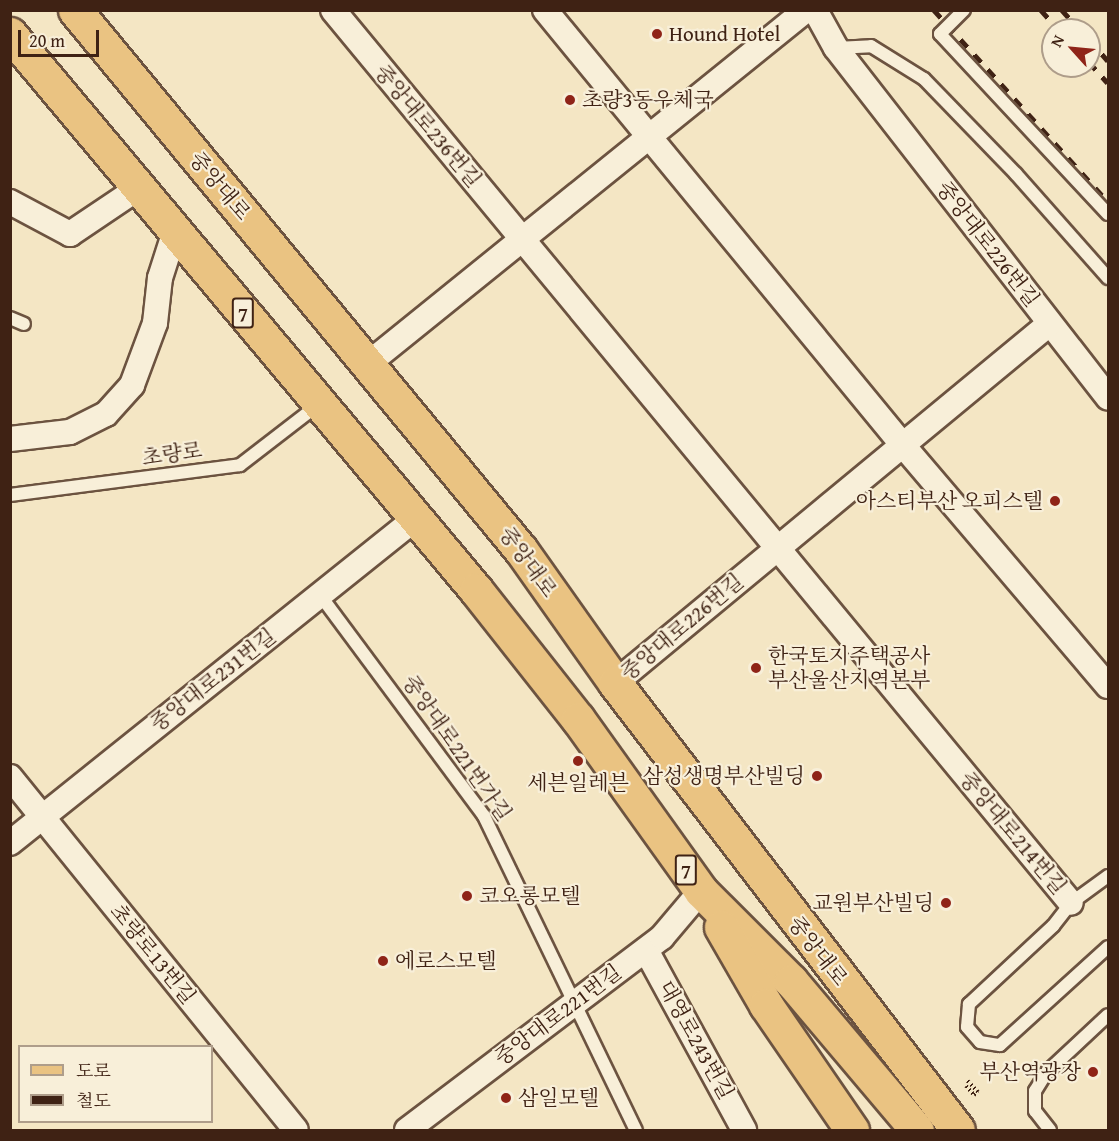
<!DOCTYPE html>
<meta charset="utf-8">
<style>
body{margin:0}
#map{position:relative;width:1119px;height:1141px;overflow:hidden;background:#f4e6c4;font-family:"Gentium Book Plus","Noto Serif KR",serif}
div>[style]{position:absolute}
.path>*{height:4px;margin-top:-2px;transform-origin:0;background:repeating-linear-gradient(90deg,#3f2214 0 1.5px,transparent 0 4.5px)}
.roads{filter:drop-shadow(2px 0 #6c5340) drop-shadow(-2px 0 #6c5340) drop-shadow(0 2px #6c5340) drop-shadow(0 -2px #6c5340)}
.service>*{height:12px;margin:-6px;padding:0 6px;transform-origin:6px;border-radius:6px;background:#f8efd9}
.minor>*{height:24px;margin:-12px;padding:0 12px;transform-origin:12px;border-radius:12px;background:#f8efd9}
.primary>*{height:33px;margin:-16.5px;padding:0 16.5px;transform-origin:16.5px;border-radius:16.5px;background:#eac382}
.rail>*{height:4.5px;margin-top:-2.25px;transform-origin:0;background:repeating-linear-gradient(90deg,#3f2214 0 10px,transparent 0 20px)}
.bridges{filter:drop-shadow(2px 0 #6c5340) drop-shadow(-2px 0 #6c5340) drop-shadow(0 2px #6c5340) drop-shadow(0 -2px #6c5340)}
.service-bridge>*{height:12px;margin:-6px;padding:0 6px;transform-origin:6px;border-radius:6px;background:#f8efd9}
.dots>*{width:16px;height:16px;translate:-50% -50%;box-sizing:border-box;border:3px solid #f8efd9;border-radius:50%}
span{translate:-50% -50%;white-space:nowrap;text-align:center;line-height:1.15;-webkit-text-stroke:4.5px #f8efd9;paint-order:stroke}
.shield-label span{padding:2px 4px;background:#f8efd9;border:2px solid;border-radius:4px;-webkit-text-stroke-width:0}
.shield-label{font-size:20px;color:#3f2214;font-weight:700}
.poi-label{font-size:21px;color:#3f2214}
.left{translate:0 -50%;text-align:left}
.right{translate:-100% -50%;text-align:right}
.street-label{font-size:21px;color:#3f2214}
.frame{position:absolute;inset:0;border:12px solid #3f2214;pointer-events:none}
.legend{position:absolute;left:18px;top:1045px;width:195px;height:78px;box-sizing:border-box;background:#f8efd9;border:2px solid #ae9d8a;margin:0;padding:8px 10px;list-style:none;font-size:18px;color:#3f2214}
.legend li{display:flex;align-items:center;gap:12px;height:30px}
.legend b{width:30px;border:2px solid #ae9d8a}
.north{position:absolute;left:1041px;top:18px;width:60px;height:60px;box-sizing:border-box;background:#f8efd9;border:2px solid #ae9d8a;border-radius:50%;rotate:297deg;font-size:16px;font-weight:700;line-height:24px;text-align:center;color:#3f2214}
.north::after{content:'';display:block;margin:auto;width:21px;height:27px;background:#8f2418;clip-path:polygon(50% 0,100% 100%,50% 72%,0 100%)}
.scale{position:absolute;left:18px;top:30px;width:81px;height:27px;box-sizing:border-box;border:3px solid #3f2214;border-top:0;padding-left:8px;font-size:18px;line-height:21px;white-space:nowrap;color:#3f2214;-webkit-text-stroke:4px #f8efd9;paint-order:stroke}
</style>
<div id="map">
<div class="path">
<i style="left:966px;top:1086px;width:12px;rotate:48deg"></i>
<i style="left:974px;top:1095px;width:5px;rotate:-37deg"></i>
<i style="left:978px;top:1092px;width:16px;rotate:-133deg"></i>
</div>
<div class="roads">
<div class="service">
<i style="left:836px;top:48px;width:35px;rotate:-3deg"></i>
<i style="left:871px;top:46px;width:62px;rotate:31.9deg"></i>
<i style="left:924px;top:79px;width:132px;rotate:45.9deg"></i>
<i style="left:1016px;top:174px;width:139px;rotate:48.5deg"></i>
<i style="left:10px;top:318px;width:15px;rotate:23deg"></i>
<i style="left:10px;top:495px;width:232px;rotate:-7.4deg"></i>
<i style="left:240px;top:465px;width:98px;rotate:-37.6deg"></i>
<i style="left:320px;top:595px;width:275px;rotate:53.4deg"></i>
<i style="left:484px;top:816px;width:349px;rotate:64.2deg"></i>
<i style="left:1108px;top:876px;width:46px;rotate:143.9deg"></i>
<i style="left:1071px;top:903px;width:29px;rotate:128deg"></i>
<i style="left:1053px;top:926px;width:115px;rotate:137.1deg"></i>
<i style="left:969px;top:1004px;width:23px;rotate:95deg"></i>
<i style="left:967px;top:1027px;width:20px;rotate:49deg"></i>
<i style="left:980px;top:1042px;width:20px;rotate:9deg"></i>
<i style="left:1000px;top:1045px;width:146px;rotate:-42.2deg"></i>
<i style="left:1050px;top:1130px;width:24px;rotate:-128deg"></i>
<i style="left:1035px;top:1111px;width:20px;rotate:-90deg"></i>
<i style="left:1035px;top:1091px;width:22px;rotate:-58deg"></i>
<i style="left:1047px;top:1072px;width:83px;rotate:-43.1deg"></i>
</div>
<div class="minor">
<i style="left:333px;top:10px;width:1158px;rotate:50.43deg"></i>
<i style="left:545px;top:10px;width:561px;rotate:50.57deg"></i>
<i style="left:901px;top:443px;width:319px;rotate:49.6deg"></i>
<i style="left:815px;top:10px;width:43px;rotate:61.1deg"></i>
<i style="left:836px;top:48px;width:443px;rotate:52.1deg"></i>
<i style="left:10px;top:202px;width:68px;rotate:28.1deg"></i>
<i style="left:70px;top:234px;width:84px;rotate:-33.9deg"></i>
<i style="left:369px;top:363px;width:562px;rotate:-38.93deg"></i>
<i style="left:10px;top:439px;width:60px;rotate:-6.7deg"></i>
<i style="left:70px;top:432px;width:40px;rotate:-26.6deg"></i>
<i style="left:106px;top:414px;width:39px;rotate:-48deg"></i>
<i style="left:132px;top:385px;width:66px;rotate:-69.6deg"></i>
<i style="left:155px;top:323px;width:45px;rotate:-83.7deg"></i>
<i style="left:160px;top:278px;width:49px;rotate:-72.3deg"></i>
<i style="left:615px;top:683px;width:563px;rotate:-39.6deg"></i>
<i style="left:10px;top:777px;width:454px;rotate:51deg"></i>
<i style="left:10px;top:843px;width:520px;rotate:-38.68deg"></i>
<i style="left:646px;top:950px;width:205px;rotate:61.4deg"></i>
<i style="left:407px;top:1130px;width:320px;rotate:-37.1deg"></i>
<i style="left:662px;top:937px;width:60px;rotate:-49.7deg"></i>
</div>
<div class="primary">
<i style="left:75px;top:10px;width:700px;rotate:50.45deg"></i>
<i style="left:521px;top:550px;width:163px;rotate:54.7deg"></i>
<i style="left:615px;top:683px;width:563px;rotate:52.5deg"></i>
<i style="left:10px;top:34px;width:725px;rotate:50.03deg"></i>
<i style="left:476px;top:590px;width:164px;rotate:51.7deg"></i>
<i style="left:578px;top:719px;width:211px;rotate:54.4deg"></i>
<i style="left:701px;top:891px;width:127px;rotate:45deg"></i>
<i style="left:791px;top:981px;width:195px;rotate:49.8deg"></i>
<i style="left:721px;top:927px;width:90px;rotate:60deg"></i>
<i style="left:766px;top:1005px;width:152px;rotate:55.5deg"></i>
</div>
</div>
<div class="rail">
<i style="left:934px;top:10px;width:259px;rotate:47.8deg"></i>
<i style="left:1041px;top:10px;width:27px;rotate:48deg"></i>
<i style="left:1062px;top:10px;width:27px;rotate:48deg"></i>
<i style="left:1089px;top:39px;width:29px;rotate:49deg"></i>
<i style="left:1089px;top:62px;width:28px;rotate:48deg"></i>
</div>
<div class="bridges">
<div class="service-bridge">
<i style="left:964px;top:10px;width:34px;rotate:135deg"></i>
<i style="left:940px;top:34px;width:246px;rotate:47deg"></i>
</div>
</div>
<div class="dots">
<i style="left:657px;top:34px;background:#8f2418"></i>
<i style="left:570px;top:100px;background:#8f2418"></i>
<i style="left:1055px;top:501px;background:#8f2418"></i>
<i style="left:756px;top:668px;background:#8f2418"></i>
<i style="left:578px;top:761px;background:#8f2418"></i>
<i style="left:817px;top:776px;background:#8f2418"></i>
<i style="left:467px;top:896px;background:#8f2418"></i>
<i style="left:946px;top:903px;background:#8f2418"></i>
<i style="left:383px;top:961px;background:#8f2418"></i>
<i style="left:1093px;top:1072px;background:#8f2418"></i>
<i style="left:506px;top:1098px;background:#8f2418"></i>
</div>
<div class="shield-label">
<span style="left:243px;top:313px">7</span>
<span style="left:686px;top:870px">7</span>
</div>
<div class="poi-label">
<span class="left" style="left:669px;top:34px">Hound Hotel</span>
<span class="left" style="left:582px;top:100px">초량3동우체국</span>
<span class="right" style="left:1043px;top:501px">아스티부산 오피스텔</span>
<span class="left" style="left:768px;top:668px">한국토지주택공사<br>부산울산지역본부</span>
<span class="right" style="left:805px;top:776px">삼성생명부산빌딩</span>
<span style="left:578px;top:783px">세븐일레븐</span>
<span class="left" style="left:479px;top:896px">코오롱모텔</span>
<span class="right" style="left:934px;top:903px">교원부산빌딩</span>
<span class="left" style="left:395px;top:961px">에로스모텔</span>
<span class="right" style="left:1081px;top:1072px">부산역광장</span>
<span class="left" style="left:518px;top:1098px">삼일모텔</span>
</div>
<div class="street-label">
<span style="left:428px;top:126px;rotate:50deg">중앙대로236번길</span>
<span style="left:220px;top:186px;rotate:50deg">중앙대로</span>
<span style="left:988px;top:244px;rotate:52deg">중앙대로226번길</span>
<span style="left:172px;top:454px;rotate:-8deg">초량로</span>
<span style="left:528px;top:562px;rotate:54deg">중앙대로</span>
<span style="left:682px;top:627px;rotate:-40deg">중앙대로226번길</span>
<span style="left:213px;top:680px;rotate:-38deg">중앙대로231번길</span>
<span style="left:457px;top:748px;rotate:55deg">중앙대로221번가길</span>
<span style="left:1013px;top:833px;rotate:50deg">중앙대로214번길</span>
<span style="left:818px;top:951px;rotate:52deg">중앙대로</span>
<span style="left:153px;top:954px;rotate:51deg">초량로13번길</span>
<span style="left:558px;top:1015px;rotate:-37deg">중앙대로221번길</span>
<span style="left:696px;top:1040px;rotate:61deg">대영로243번길</span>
</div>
<div class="frame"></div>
<ul class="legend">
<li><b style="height:8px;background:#eac382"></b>도로</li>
<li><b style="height:8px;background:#3f2214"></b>철도</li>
</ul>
<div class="north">N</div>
<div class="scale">20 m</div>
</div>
